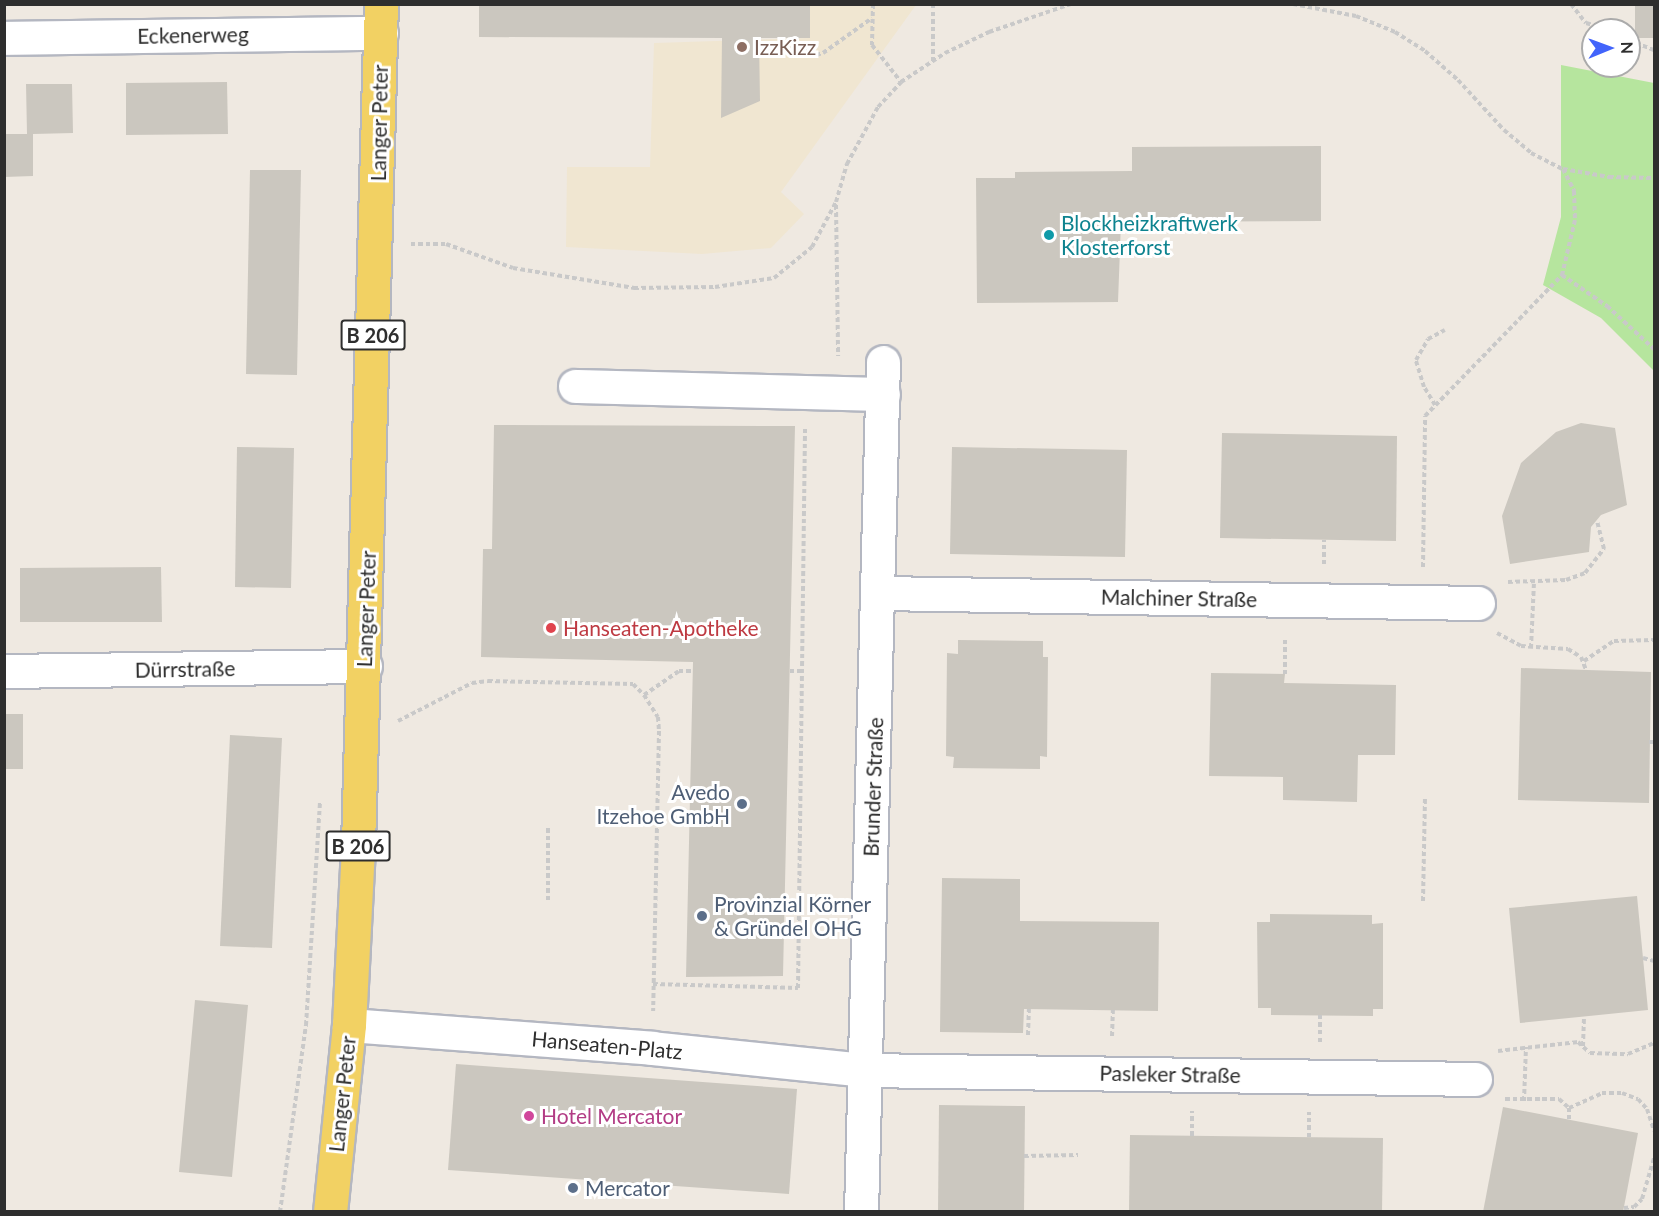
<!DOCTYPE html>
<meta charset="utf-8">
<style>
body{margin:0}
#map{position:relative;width:1659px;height:1216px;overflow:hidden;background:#efe9e1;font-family:Lato,sans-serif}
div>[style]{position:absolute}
.education>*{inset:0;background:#f0e6d1}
.green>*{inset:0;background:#b6e59e}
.building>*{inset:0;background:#cbc7bf}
.path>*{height:4px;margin-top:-2px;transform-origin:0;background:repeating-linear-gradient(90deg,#c9c9c9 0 4.5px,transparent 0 7.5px)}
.roads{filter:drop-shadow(2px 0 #b4b7c1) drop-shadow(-2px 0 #b4b7c1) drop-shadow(0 2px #b4b7c1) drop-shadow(0 -2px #b4b7c1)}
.minor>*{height:33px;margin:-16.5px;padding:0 16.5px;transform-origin:16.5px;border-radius:16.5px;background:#fff}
.major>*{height:33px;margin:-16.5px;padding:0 16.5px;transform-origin:16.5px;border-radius:16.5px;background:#f2d163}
.dots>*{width:16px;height:16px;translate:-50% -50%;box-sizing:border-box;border:3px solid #fff;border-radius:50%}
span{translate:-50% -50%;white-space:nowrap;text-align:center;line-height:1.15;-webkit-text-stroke:6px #fff;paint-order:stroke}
.shield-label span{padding:2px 4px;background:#fff;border:2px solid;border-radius:4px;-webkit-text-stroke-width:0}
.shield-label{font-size:20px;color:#2e2e2e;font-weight:700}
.street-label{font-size:21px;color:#2e2e2e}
.education-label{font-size:21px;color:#785e54}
.left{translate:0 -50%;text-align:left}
.culture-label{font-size:21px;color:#0d838f}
.health-label{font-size:21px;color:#be3a42}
.service-label{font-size:21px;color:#4e5e75}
.right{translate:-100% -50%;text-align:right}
.hotel-label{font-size:21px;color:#b23c85}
.frame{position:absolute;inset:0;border:6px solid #2e2e2e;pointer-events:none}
.north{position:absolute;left:1581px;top:18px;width:60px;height:60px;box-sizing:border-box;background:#fff;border:2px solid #ababab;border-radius:50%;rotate:89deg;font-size:16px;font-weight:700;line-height:24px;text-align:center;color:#2e2e2e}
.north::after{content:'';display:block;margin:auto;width:21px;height:27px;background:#4264fb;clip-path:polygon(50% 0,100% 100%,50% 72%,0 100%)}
</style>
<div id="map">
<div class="education">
<i style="clip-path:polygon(810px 5px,916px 5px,781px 192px,804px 214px,771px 248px,702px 254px,566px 247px,567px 167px,650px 167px,654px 43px,809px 38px)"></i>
</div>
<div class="green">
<i style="clip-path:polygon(1561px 65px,1654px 83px,1654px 371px,1601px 318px,1543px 285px,1561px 217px)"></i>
</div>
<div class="building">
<i style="clip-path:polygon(479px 4px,810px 4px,810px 38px,759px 38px,760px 101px,721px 118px,722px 38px,479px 37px)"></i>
<i style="clip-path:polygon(1635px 4px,1654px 4px,1654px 38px,1635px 38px)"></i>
<i style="clip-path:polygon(227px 82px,228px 134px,126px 135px,126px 83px)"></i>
<i style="clip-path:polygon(26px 84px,72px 84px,73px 133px,33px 134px,33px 176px,4px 177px,4px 134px,27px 134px)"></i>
<i style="clip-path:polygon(1321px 146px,1321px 221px,1121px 222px,1118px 302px,977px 303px,976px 178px,1015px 178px,1015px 172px,1132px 171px,1132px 147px)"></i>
<i style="clip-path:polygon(250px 170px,301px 170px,297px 375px,246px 374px)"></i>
<i style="clip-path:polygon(1581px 423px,1615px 428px,1627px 505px,1601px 515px,1591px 527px,1589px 552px,1510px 564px,1502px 516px,1521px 463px,1556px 432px)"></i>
<i style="clip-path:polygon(494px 425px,795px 426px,783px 976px,686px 977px,693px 662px,481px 657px,483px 549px,492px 549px)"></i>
<i style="clip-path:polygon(1222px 433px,1397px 436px,1396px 541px,1220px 538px)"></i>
<i style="clip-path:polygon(237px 447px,294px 448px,291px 588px,235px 587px)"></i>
<i style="clip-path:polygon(952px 447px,1127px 450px,1125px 557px,950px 554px)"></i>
<i style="clip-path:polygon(161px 567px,162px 622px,20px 622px,20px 568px)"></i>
<i style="clip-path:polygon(958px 640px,1043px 641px,1043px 657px,1048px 657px,1047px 757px,1040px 756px,1040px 769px,953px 768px,954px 757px,946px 756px,947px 653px,958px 654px)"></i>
<i style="clip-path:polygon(1521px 668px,1651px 672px,1649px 803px,1518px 800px)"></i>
<i style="clip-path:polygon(1211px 673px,1285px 674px,1284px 683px,1396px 685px,1395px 755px,1358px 755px,1357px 802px,1283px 800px,1283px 777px,1209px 776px)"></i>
<i style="clip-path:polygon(4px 714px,23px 714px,23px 769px,4px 769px)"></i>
<i style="clip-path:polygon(230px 735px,282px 738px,272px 948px,220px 946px)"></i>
<i style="clip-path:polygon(942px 878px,1020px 879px,1020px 921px,1159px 922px,1158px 1011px,1024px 1009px,1023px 1033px,940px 1032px)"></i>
<i style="clip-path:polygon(1637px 896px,1648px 1010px,1520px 1023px,1509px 908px)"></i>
<i style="clip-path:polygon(1270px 914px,1372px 915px,1372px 924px,1383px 923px,1383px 1009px,1373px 1009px,1373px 1016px,1271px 1015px,1271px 1008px,1258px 1008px,1257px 922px,1270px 922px)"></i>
<i style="clip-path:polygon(195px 1000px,248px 1005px,232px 1177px,179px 1172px)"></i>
<i style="clip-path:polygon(456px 1064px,797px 1089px,789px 1194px,448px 1170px)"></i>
<i style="clip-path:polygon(939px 1105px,1025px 1106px,1024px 1212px,938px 1212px)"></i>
<i style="clip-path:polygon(1503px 1107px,1638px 1133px,1623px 1212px,1483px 1212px)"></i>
<i style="clip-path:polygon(1130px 1135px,1383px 1138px,1382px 1212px,1129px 1212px)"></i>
</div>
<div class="path">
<i style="left:873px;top:4px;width:41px;rotate:91.4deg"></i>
<i style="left:872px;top:45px;width:47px;rotate:51.9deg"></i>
<i style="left:933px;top:4px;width:57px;rotate:90deg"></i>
<i style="left:1293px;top:4px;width:64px;rotate:10.8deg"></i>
<i style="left:1356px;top:16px;width:42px;rotate:22.3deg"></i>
<i style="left:1395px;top:32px;width:36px;rotate:32deg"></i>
<i style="left:1425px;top:51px;width:44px;rotate:41.3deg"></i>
<i style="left:1458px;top:80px;width:68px;rotate:47.4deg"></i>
<i style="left:1504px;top:130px;width:35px;rotate:40deg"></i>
<i style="left:1531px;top:153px;width:36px;rotate:27deg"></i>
<i style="left:1563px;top:169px;width:47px;rotate:9.9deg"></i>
<i style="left:1609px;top:177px;width:45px;rotate:1.3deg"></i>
<i style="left:1571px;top:4px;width:24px;rotate:52deg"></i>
<i style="left:1586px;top:23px;width:25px;rotate:16deg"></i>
<i style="left:1629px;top:40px;width:27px;rotate:22deg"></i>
<i style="left:770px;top:47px;width:22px;rotate:-5deg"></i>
<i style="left:792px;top:45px;width:26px;rotate:23deg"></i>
<i style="left:816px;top:55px;width:7px;rotate:-16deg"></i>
<i style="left:823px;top:53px;width:60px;rotate:-35.5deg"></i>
<i style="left:1563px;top:169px;width:25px;rotate:63deg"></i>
<i style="left:1574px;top:191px;width:29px;rotate:88deg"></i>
<i style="left:1575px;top:220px;width:57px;rotate:103.3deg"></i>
<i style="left:1562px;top:275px;width:55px;rotate:34.6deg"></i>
<i style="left:1607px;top:306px;width:64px;rotate:42.5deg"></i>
<i style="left:836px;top:205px;width:151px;rotate:89.2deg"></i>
<i style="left:411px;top:244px;width:35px"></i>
<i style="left:446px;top:244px;width:71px;rotate:19.7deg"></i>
<i style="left:513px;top:268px;width:123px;rotate:9.4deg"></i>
<i style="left:634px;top:288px;width:81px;rotate:-0.7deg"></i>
<i style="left:715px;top:287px;width:60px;rotate:-8.7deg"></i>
<i style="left:774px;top:278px;width:49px;rotate:-39.2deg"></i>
<i style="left:812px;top:247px;width:51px;rotate:-61.9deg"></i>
<i style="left:836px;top:202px;width:40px;rotate:-74deg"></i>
<i style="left:847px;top:164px;width:65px;rotate:-61.5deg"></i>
<i style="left:878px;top:107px;width:34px;rotate:-47deg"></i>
<i style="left:901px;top:82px;width:53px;rotate:-33.4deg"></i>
<i style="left:945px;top:53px;width:49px;rotate:-25.5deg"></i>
<i style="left:989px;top:32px;width:87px;rotate:-18.9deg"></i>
<i style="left:1435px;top:405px;width:21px;rotate:-121deg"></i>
<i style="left:1424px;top:387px;width:28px;rotate:-107deg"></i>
<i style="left:1416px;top:360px;width:24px;rotate:-60deg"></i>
<i style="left:1428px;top:339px;width:19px;rotate:-28deg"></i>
<i style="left:1324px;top:564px;width:24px;rotate:-90deg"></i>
<i style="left:1423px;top:567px;width:151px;rotate:-89.2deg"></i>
<i style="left:1425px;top:416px;width:197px;rotate:-45.8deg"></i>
<i style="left:1508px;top:582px;width:58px;rotate:-2deg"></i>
<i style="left:1566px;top:580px;width:20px;rotate:-20deg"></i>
<i style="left:1585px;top:573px;width:31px;rotate:-52deg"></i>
<i style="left:1604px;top:549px;width:29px;rotate:-104deg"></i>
<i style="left:1497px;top:633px;width:27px;rotate:28deg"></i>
<i style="left:1521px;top:646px;width:47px;rotate:3.7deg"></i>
<i style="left:1568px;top:649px;width:15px;rotate:32deg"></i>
<i style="left:1581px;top:657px;width:14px;rotate:69deg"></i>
<i style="left:1531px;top:648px;width:66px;rotate:-87.4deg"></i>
<i style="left:1584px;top:661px;width:36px;rotate:-34deg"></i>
<i style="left:1614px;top:641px;width:40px;rotate:-1.4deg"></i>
<i style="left:790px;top:671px;width:11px"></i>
<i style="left:1285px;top:674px;width:37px;rotate:-90deg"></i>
<i style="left:644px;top:695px;width:42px;rotate:-34.4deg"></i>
<i style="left:679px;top:671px;width:13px"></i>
<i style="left:398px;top:721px;width:83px;rotate:-27.2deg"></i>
<i style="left:472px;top:683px;width:16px;rotate:-7deg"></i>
<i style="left:488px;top:681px;width:145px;rotate:1.2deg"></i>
<i style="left:633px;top:684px;width:16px;rotate:45deg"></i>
<i style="left:644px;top:695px;width:26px;rotate:58deg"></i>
<i style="left:658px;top:717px;width:14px;rotate:86deg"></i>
<i style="left:659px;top:731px;width:280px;rotate:91.2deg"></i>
<i style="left:1649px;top:742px;width:5px"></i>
<i style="left:548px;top:900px;width:72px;rotate:-90deg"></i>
<i style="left:1423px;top:901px;width:103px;rotate:-88.9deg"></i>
<i style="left:1643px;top:958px;width:11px;rotate:15deg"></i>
<i style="left:653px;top:984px;width:145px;rotate:1.6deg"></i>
<i style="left:798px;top:988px;width:559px;rotate:-89.28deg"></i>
<i style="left:1028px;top:1035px;width:26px;rotate:-88deg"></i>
<i style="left:1112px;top:1036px;width:26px;rotate:-88deg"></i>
<i style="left:1320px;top:1042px;width:27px;rotate:-90deg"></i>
<i style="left:1583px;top:1046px;width:29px;rotate:-88deg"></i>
<i style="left:1498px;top:1051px;width:81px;rotate:-6.4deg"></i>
<i style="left:1578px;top:1042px;width:16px;rotate:43deg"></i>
<i style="left:1590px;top:1053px;width:38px;rotate:2deg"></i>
<i style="left:1628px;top:1054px;width:28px;rotate:-23deg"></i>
<i style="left:1505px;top:1099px;width:54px"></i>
<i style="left:1559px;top:1099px;width:13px;rotate:42deg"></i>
<i style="left:1569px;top:1108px;width:11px;rotate:90deg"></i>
<i style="left:1524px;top:1101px;width:54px;rotate:-87.9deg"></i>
<i style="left:1569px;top:1108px;width:36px;rotate:-24deg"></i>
<i style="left:1602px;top:1093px;width:20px"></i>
<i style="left:1622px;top:1093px;width:17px;rotate:21deg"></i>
<i style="left:1638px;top:1099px;width:13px;rotate:48deg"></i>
<i style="left:1647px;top:1109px;width:23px;rotate:72deg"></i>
<i style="left:1192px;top:1136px;width:25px;rotate:-90deg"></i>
<i style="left:1309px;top:1137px;width:25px;rotate:-90deg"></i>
<i style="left:1024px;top:1156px;width:54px;rotate:-1.1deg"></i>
<i style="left:1624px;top:1208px;width:10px;rotate:-6deg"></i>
<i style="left:1634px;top:1207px;width:11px;rotate:-45deg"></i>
<i style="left:1642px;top:1199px;width:43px;rotate:-73.7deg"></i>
<i style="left:280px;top:1212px;width:189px;rotate:-82.1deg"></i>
<i style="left:306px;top:1025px;width:223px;rotate:-86.4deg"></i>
</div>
<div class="roads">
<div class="minor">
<i style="left:4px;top:38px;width:377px;rotate:-0.8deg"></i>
<i style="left:575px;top:386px;width:308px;rotate:1.5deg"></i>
<i style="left:880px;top:593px;width:598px;rotate:0.96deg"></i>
<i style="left:4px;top:671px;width:361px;rotate:-0.8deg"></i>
<i style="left:349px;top:1025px;width:304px;rotate:4.3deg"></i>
<i style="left:652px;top:1048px;width:213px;rotate:5.9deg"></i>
<i style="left:864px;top:1070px;width:611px;rotate:0.84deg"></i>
<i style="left:861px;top:1212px;width:850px;rotate:-88.52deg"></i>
</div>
<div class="major">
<i style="left:330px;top:1212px;width:188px;rotate:-84.2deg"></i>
<i style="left:349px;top:1025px;width:179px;rotate:-87.1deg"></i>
<i style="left:358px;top:846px;width:842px;rotate:-88.44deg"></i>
</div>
</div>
<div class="dots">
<i style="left:742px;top:47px;background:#8d6e63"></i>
<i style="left:1049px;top:235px;background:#0f9aa8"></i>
<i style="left:551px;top:628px;background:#e0444e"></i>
<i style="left:742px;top:804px;background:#5c6f8a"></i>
<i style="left:702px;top:916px;background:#5c6f8a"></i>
<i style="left:529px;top:1116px;background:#d1479c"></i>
<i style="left:573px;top:1188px;background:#5c6f8a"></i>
</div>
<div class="shield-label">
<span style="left:373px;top:335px">B 206</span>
<span style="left:358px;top:846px">B 206</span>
</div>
<div class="street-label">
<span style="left:193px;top:35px;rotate:-1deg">Eckenerweg</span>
<span style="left:379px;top:123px;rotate:-89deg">Langer Peter</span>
<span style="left:1179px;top:598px;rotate:1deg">Malchiner Straße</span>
<span style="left:366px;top:609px;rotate:-88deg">Langer Peter</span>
<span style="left:185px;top:669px;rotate:-1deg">Dürrstraße</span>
<span style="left:873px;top:787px;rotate:-88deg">Brunder Straße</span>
<span style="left:607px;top:1045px;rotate:5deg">Hanseaten-Platz</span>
<span style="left:1170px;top:1074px;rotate:1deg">Pasleker Straße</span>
<span style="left:342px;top:1094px;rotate:-84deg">Langer Peter</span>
</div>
<div class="education-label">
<span class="left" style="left:754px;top:47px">IzzKizz</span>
</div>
<div class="culture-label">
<span class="left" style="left:1061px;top:235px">Blockheizkraftwerk<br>Klosterforst</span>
</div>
<div class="health-label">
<span class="left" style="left:563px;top:628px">Hanseaten-Apotheke</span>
</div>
<div class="service-label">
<span class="right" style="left:730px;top:804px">Avedo<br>Itzehoe GmbH</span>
<span class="left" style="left:714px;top:916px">Provinzial Körner<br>&amp; Gründel OHG</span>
<span class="left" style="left:585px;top:1188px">Mercator</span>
</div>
<div class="hotel-label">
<span class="left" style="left:541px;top:1116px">Hotel Mercator</span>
</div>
<div class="frame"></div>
<div class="north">N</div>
</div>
